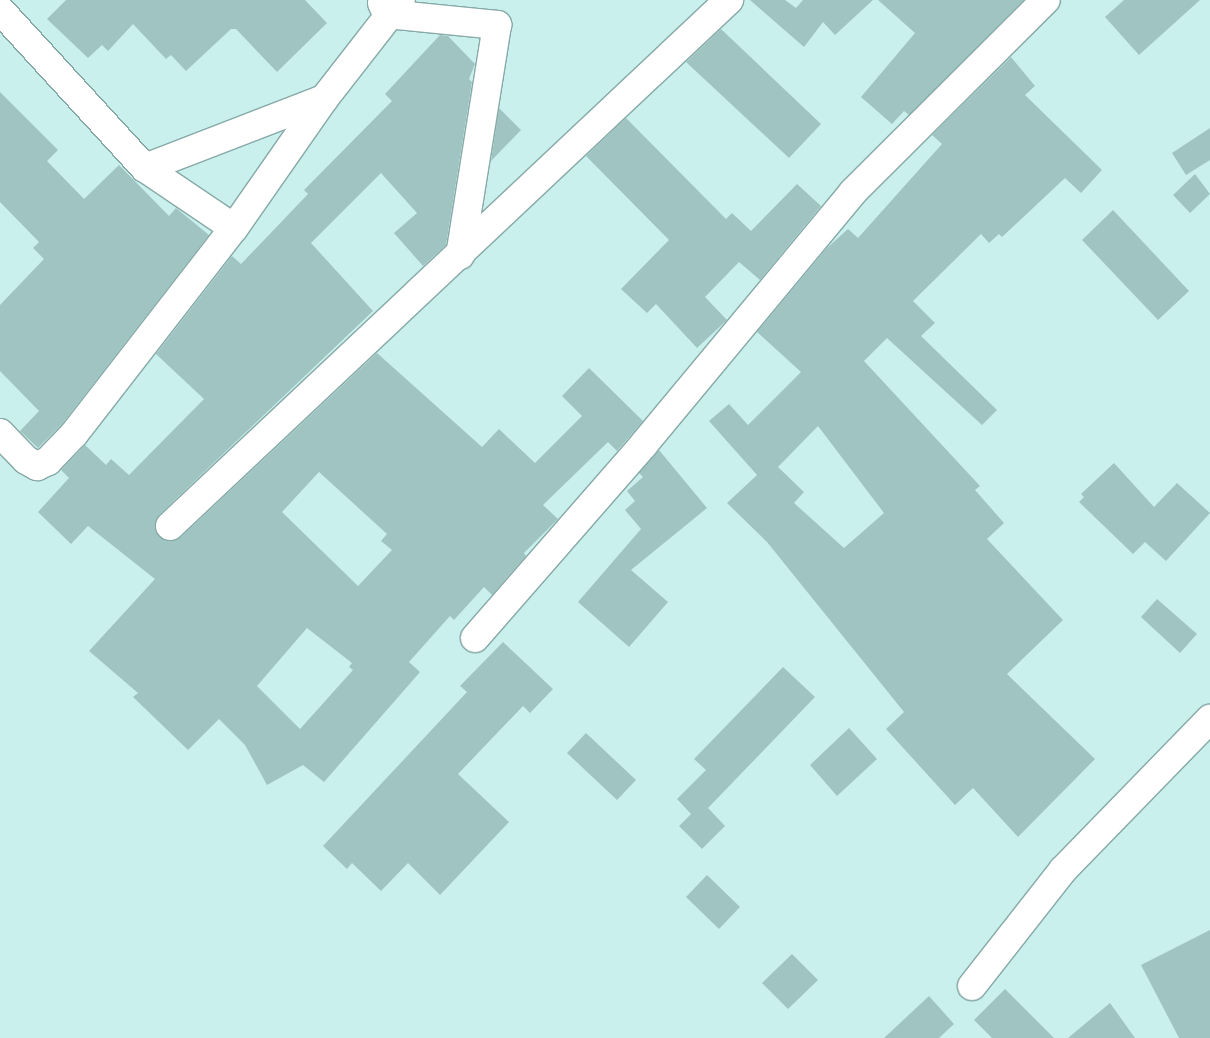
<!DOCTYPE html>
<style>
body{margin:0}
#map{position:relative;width:1210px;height:1038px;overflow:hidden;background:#caf0ed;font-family:Karla,sans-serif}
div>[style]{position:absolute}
.building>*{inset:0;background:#a0c4c1}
.roads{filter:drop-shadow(1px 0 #86a9a7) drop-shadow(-1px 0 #86a9a7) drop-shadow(0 1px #86a9a7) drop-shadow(0 -1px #86a9a7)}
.minor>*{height:28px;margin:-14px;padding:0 14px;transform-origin:14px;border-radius:14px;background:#fff}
span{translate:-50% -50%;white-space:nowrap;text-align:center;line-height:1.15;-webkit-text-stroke:4px #caf0ed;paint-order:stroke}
</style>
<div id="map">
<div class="building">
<i style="clip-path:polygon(66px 0,305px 0,327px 23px,277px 72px,236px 29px,231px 29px,186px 71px,171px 55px,166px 59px,133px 24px,108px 51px,102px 45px,88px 58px,47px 19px)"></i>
<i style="clip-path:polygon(750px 0,785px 0,796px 8px,803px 0,873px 0,835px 35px,823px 22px,804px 47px)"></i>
<i style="clip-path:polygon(878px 0,1024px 0,909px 115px,904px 111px,892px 124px,861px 97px,915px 33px)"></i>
<i style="clip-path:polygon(1124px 0,1200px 0,1139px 55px,1105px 17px)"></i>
<i style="clip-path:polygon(721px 29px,821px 124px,789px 158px,686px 62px)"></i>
<i style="clip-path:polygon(evenodd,440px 35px,448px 36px,475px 64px,469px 79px,472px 82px,446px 245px,423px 266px,394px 233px,417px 213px,381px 173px,311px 243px,373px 311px,159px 515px,155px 530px,166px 541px,181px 537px,377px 353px,482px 447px,499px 429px,535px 463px,582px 416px,562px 396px,589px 368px,643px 421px,617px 451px,608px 442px,543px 505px,558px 519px,524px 553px,526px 556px,492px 595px,484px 587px,454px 620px,450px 616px,409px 662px,420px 672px,324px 782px,303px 765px,267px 785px,245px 745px,219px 719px,188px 750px,133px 697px,138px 693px,89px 651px,155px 579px,88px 526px,71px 544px,38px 512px,69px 478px,61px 470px,85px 445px,106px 465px,111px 459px,129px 475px,204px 399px,156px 354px,232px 256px,241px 264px,308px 194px,304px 190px,392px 101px,385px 94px,440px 35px,319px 472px,387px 534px,381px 541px,392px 550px,358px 586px,282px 512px,319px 472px,440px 35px,307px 628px,352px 663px,349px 667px,353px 670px,300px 729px,257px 686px,307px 628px)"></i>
<i style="clip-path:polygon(evenodd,1011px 57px,1035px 86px,1025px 95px,1102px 170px,1081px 193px,1065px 178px,1002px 237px,999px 234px,989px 243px,981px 234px,913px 301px,935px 323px,921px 336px,997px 410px,982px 425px,887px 338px,864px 361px,980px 486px,975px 490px,1004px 523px,987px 539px,1063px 620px,1007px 674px,1095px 759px,1018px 837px,973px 788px,955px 805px,886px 729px,904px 712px,767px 542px,727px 503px,757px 475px,709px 421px,729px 404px,748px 425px,801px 372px,757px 332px,827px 248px,848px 229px,858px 238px,942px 144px,932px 135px,1011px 57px,818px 426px,884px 513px,844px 548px,794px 503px,804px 492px,778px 467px,818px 426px)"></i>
<i style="clip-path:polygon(0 92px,58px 150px,47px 161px,84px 199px,119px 165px,169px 216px,176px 208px,209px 235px,62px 424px,38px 448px,20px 431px,39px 411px,0 371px,0 305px,44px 259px,33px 248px,39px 242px,0 202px)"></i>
<i style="clip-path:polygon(499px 108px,521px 130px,491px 161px)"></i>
<i style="clip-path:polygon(626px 118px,726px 219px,732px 213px,751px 231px,797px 184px,821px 206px,760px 280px,739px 262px,705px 297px,727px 320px,697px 348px,656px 304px,647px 313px,621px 289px,669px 240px,586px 156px)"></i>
<i style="clip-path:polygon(1210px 128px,1210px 160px,1186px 175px,1172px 153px)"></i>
<i style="clip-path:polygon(1195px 174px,1210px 194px,1190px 213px,1173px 195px)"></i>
<i style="clip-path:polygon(1113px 210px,1189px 291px,1158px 320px,1082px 240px)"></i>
<i style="clip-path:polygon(659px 450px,707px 508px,631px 570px,668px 602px,629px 647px,578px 602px,641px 529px,625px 510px,635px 501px,627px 491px,643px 477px,639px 473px)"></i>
<i style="clip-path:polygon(1114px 463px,1154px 507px,1177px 483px,1210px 513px,1166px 561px,1145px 542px,1133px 554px,1079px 502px,1084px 497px,1081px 494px)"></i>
<i style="clip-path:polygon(1157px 599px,1197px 634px,1180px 653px,1141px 617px)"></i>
<i style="clip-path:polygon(503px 642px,553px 689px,530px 713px,523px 706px,458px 774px,509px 822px,440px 895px,408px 863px,381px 891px,352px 863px,347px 869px,323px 846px,467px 692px,460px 686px)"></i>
<i style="clip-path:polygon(783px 667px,815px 697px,708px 808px,725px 826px,702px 849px,679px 826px,691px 814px,677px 799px,706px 770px,694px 759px)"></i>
<i style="clip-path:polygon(849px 728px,877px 759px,837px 796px,810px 765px)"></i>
<i style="clip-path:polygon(586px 733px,636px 780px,617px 800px,567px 753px)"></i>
<i style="clip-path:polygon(707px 875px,740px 907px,719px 929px,686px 897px)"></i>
<i style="clip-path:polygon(1210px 930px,1210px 1038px,1179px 1038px,1141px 965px)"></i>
<i style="clip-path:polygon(792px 954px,818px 980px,788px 1009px,762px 983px)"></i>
<i style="clip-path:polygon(1005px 989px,1054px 1038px,992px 1038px,974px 1020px)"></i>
<i style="clip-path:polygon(929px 996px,954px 1024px,939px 1038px,884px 1038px)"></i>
<i style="clip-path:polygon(1110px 1003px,1135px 1038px,1068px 1038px)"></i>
</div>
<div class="roads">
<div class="minor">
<i style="left:382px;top:3px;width:12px;rotate:66deg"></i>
<i style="left:387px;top:14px;width:111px;rotate:5.7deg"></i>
<i style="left:497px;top:25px;width:233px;rotate:99.1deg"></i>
<i style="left:0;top:10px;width:214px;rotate:47.5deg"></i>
<i style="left:145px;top:168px;width:107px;rotate:34deg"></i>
<i style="left:145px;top:168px;width:192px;rotate:-21.1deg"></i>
<i style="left:0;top:433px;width:37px;rotate:46deg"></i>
<i style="left:26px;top:460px;width:13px;rotate:29deg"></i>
<i style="left:37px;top:466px;width:12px;rotate:-24deg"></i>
<i style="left:48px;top:461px;width:37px;rotate:-46deg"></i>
<i style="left:74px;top:434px;width:261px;rotate:-52.2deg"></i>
<i style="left:234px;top:228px;width:157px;rotate:-55.1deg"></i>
<i style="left:324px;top:99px;width:125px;rotate:-52.1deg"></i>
<i style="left:170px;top:526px;width:768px;rotate:-43.26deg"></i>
<i style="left:475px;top:638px;width:257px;rotate:-48.9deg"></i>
<i style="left:644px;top:444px;width:327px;rotate:-50.3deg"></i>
<i style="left:853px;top:192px;width:272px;rotate:-44.9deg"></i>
<i style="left:972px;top:986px;width:147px;rotate:-51.9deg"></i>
<i style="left:1063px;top:870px;width:211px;rotate:-45.8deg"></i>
</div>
</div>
</div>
